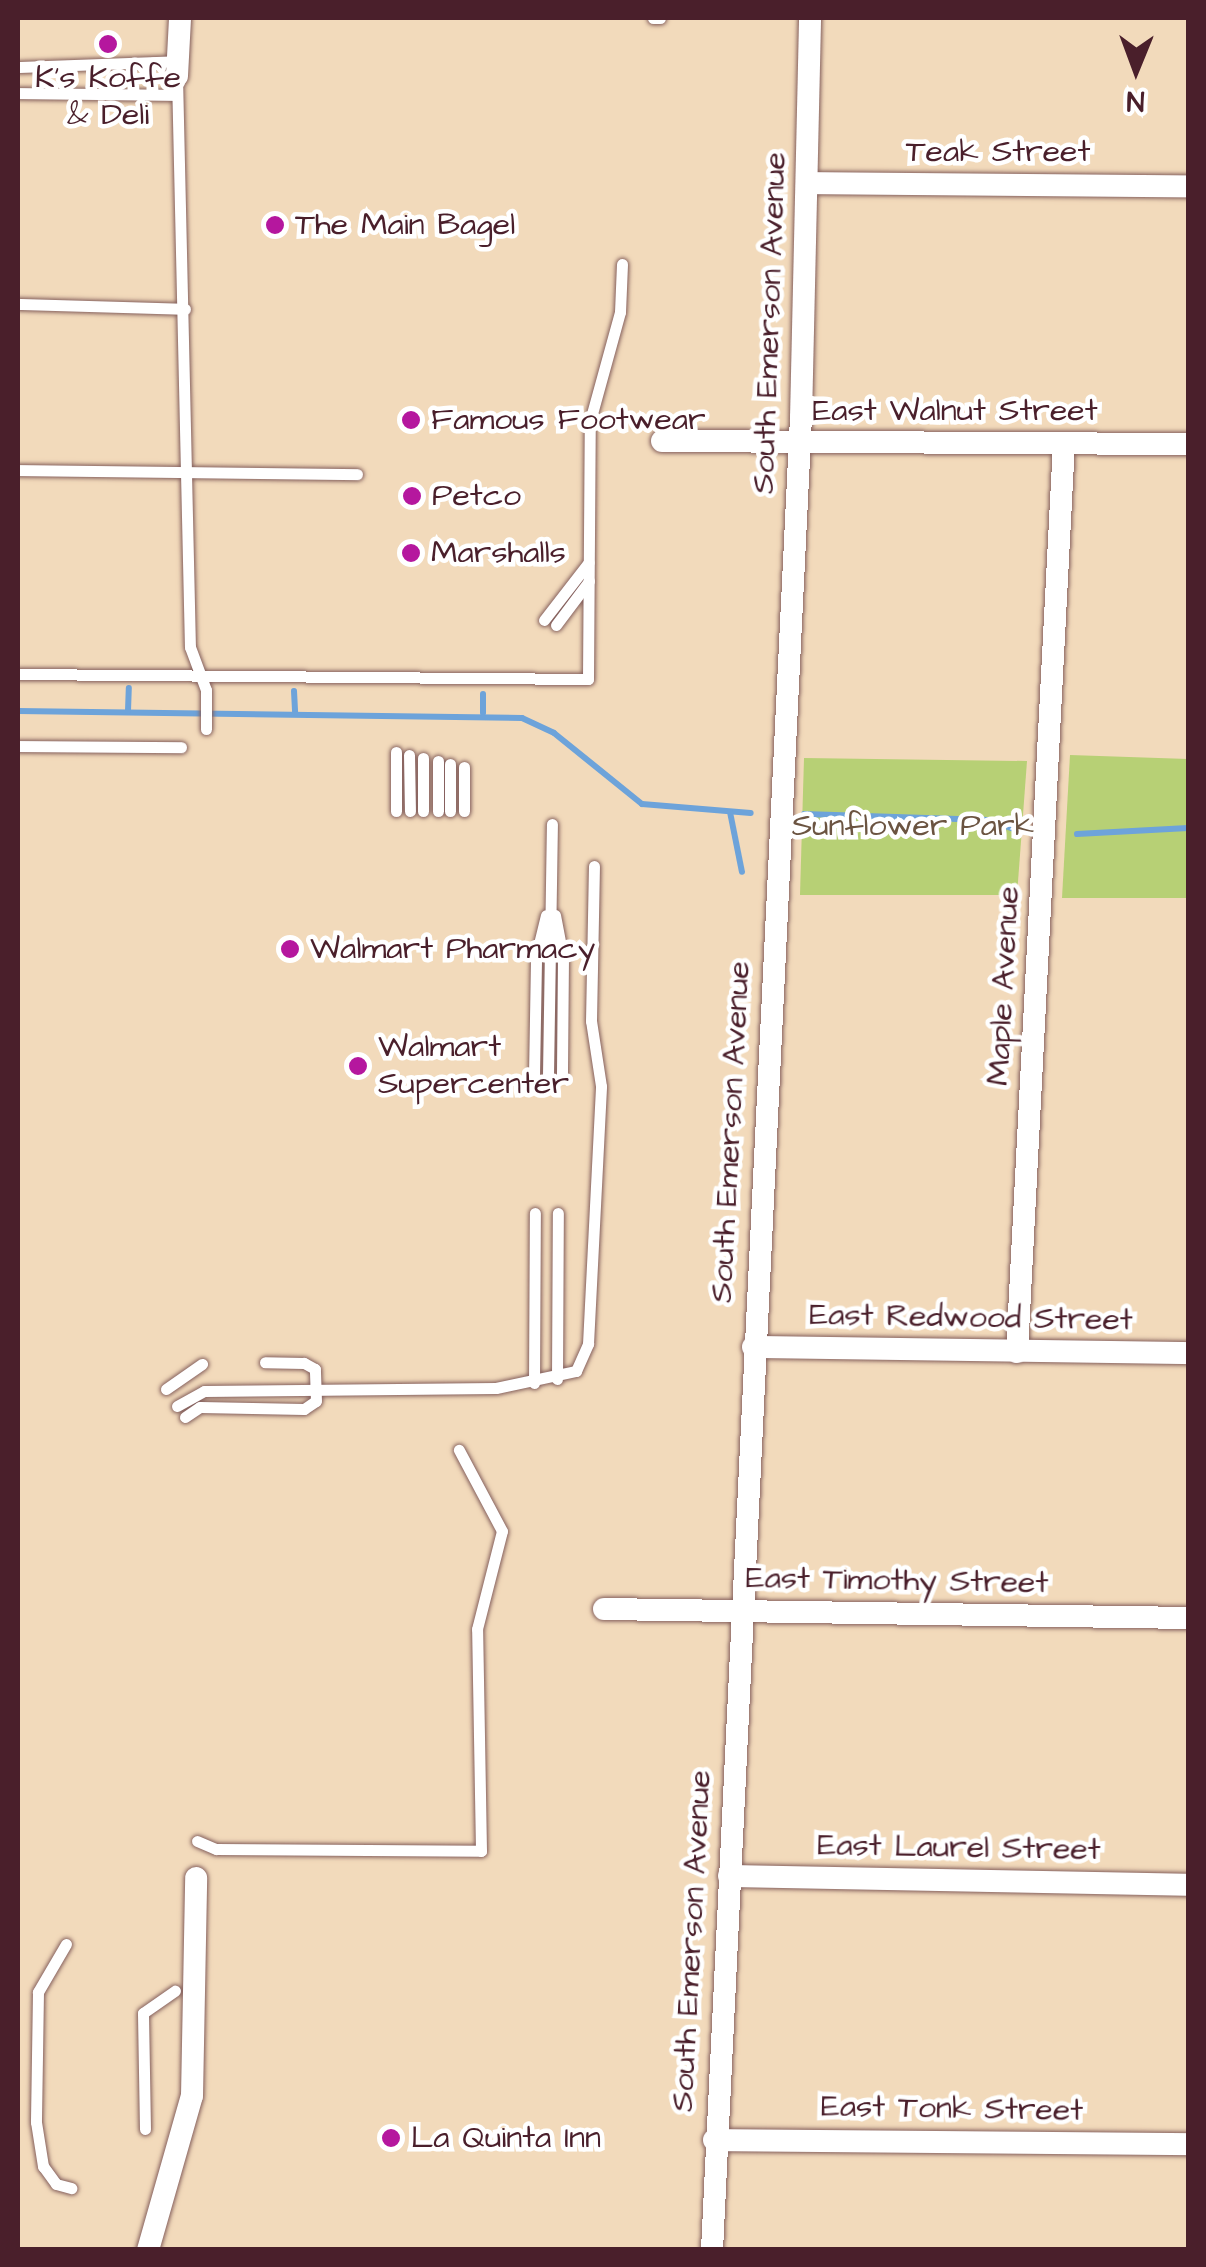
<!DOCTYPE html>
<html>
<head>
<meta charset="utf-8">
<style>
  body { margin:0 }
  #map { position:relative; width:1206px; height:2267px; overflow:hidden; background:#f2dabb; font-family:"Architects Daughter",sans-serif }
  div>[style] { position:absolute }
  .green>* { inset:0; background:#b7d075 }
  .stream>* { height:6px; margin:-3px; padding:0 3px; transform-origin:3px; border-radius:3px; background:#6da3da }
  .roads { filter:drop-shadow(0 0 2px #85605d) drop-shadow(0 0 2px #85605d) }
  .lane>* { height:11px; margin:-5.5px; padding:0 5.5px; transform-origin:5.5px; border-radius:5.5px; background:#fff }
  .street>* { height:22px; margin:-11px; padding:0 11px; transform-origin:11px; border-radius:11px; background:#fff }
  .dots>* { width:28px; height:28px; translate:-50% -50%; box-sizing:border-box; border:5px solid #fff; border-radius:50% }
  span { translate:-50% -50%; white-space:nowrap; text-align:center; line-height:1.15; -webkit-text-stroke:9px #fff; paint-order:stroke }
  .poi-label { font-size:32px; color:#4a1f2b }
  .left { translate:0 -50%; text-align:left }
  .street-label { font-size:32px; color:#4a1f2b }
  .park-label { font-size:32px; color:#6b5441 }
  .frame { position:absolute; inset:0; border:20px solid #4a1f2b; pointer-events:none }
  .north { position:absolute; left:1086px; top:20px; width:100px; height:100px; -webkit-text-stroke:8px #fff; paint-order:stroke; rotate:181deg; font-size:28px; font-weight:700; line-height:40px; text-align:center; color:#4a1f2b }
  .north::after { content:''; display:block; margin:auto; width:35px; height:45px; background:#4a1f2b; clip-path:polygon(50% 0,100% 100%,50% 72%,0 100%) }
</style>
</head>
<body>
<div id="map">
  <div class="green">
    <div style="clip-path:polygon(1070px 755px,1188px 759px,1188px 898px,1062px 898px)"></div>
    <div style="clip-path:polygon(804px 758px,1027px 761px,1017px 895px,800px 895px)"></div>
  </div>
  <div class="stream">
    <div style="left:294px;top:691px;width:22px;rotate:87deg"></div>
    <div style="left:18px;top:711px;width:504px;rotate:0.8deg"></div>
    <div style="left:522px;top:718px;width:35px;rotate:25deg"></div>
    <div style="left:554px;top:733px;width:113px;rotate:38.9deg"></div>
    <div style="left:642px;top:804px;width:109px;rotate:4.7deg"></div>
    <div style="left:128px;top:711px;width:23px;rotate:-88deg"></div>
    <div style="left:483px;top:713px;width:19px;rotate:-90deg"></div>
    <div style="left:730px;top:812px;width:61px;rotate:78.7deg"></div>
    <div style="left:804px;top:814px;width:184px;rotate:1.9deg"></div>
    <div style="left:988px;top:820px;width:28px;rotate:19deg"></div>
    <div style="left:1077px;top:834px;width:111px;rotate:-3.1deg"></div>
  </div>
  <div class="roads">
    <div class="lane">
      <div style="left:653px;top:18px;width:7px"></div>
      <div style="left:18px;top:67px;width:160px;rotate:-2.1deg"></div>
      <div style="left:177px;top:76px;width:571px;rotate:88.7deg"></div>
      <div style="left:190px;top:647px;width:46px;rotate:69.6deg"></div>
      <div style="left:206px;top:690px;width:39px;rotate:90deg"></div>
      <div style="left:18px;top:93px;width:159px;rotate:0.7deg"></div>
      <div style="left:18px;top:304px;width:167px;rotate:1.7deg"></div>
      <div style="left:18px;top:470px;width:339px;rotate:0.7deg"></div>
      <div style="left:544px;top:620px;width:73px;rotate:-52.2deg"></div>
      <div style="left:556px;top:625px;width:55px;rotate:-53.1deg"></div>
      <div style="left:18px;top:674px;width:570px;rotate:0.5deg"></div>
      <div style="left:588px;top:679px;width:258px;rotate:-89.6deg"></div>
      <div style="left:590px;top:421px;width:113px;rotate:-74.6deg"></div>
      <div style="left:620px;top:312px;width:48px;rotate:-87.6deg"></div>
      <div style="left:18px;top:746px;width:163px;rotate:0.4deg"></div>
      <div style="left:396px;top:752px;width:59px;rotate:90deg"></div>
      <div style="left:409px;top:755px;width:56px;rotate:89deg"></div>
      <div style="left:423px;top:758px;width:53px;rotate:90deg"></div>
      <div style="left:438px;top:761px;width:50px;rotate:90deg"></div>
      <div style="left:450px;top:764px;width:47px;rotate:90deg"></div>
      <div style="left:464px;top:811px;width:44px;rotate:-90deg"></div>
      <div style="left:555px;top:915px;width:43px;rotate:79.2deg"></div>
      <div style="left:563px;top:957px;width:118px;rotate:90.5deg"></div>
      <div style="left:534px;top:1075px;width:119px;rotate:-89deg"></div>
      <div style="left:536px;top:956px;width:42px;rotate:-76.3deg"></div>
      <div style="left:548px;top:1075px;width:251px;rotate:-89.1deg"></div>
      <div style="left:557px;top:1379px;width:166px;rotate:-89.7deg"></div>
      <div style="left:534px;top:1383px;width:170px;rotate:-89.7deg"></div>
      <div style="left:166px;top:1389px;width:44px;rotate:-34.8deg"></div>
      <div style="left:177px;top:1406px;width:31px;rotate:-29deg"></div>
      <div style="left:204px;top:1391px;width:292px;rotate:-0.6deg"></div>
      <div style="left:496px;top:1388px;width:82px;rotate:-12deg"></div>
      <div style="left:576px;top:1371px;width:30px;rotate:-66deg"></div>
      <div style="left:588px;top:1344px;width:258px;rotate:-87.1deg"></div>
      <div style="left:601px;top:1086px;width:66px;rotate:-98.7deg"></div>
      <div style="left:591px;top:1021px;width:155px;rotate:-88.9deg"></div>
      <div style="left:185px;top:1417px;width:18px;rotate:-34deg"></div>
      <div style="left:200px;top:1407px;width:104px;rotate:1.1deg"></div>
      <div style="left:304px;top:1409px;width:14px;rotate:-34deg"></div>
      <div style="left:316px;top:1401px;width:32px;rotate:-92deg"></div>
      <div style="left:315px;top:1369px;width:13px;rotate:-151deg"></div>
      <div style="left:304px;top:1363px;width:39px;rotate:-179deg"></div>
      <div style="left:197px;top:1841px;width:21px;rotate:23deg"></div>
      <div style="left:216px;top:1849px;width:265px;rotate:0.4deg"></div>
      <div style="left:481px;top:1851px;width:222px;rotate:-91deg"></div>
      <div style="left:477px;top:1629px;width:101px;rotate:-75.7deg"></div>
      <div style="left:502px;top:1531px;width:92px;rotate:-118deg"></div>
      <div style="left:66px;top:1944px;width:56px;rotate:120.3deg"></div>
      <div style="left:38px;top:1992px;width:130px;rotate:90.9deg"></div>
      <div style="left:36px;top:2122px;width:45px;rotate:81deg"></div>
      <div style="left:43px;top:2166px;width:22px;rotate:54deg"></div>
      <div style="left:56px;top:2184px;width:16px;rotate:15deg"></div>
      <div style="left:145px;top:2129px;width:116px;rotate:-91deg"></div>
      <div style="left:143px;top:2013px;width:39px;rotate:-35deg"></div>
    </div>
    <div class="street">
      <div style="left:177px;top:76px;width:58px;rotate:-87deg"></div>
      <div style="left:808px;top:183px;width:380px;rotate:0.5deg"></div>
      <div style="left:662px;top:441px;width:526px;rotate:0.33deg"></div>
      <div style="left:753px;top:1347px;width:435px;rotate:0.8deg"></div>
      <div style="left:1017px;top:1352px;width:910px;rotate:-87.04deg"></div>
      <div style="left:604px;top:1609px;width:584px;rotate:0.88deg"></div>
      <div style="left:729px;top:1876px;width:459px;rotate:1.1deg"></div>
      <div style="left:714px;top:2140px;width:474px;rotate:0.5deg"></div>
      <div style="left:148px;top:2250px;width:160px;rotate:-74.1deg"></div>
      <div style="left:192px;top:2096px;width:218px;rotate:-88.9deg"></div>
      <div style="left:712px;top:2250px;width:1834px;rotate:-87.22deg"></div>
      <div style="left:801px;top:418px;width:400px;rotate:-88.7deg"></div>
    </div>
  </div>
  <div class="dots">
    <div style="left:108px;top:44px;background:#b5179e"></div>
    <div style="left:275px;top:225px;background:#b5179e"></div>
    <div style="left:411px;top:420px;background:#b5179e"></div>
    <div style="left:412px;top:496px;background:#b5179e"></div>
    <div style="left:411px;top:553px;background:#b5179e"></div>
    <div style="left:290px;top:949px;background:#b5179e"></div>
    <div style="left:358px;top:1066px;background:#b5179e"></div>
    <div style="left:391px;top:2138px;background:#b5179e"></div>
  </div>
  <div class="poi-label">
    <span style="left:108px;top:97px">K's Koffe<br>&amp; Deli</span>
    <span class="left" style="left:295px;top:225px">The Main Bagel</span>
    <span class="left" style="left:431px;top:420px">Famous Footwear</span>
    <span class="left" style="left:432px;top:496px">Petco</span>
    <span class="left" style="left:431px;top:553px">Marshalls</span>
    <span class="left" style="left:310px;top:949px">Walmart Pharmacy</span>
    <span class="left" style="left:378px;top:1066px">Walmart<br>Supercenter</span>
    <span class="left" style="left:411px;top:2138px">La Quinta Inn</span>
  </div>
  <div class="street-label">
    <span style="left:998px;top:152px">Teak Street</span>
    <span style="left:770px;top:323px;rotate:-88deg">South Emerson Avenue</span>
    <span style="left:955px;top:411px">East Walnut Street</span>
    <span style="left:1004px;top:986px;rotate:-87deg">Maple Avenue</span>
    <span style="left:731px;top:1132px;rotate:-87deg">South Emerson Avenue</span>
    <span style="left:971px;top:1318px;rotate:1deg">East Redwood Street</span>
    <span style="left:897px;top:1581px;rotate:1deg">East Timothy Street</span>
    <span style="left:959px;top:1848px;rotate:1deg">East Laurel Street</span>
    <span style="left:692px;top:1941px;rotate:-87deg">South Emerson Avenue</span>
    <span style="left:952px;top:2109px;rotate:1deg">East Tonk Street</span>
  </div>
  <div class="park-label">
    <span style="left:913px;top:826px">Sunflower Park</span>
  </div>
  <div class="frame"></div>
  <div class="north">N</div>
</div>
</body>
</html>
